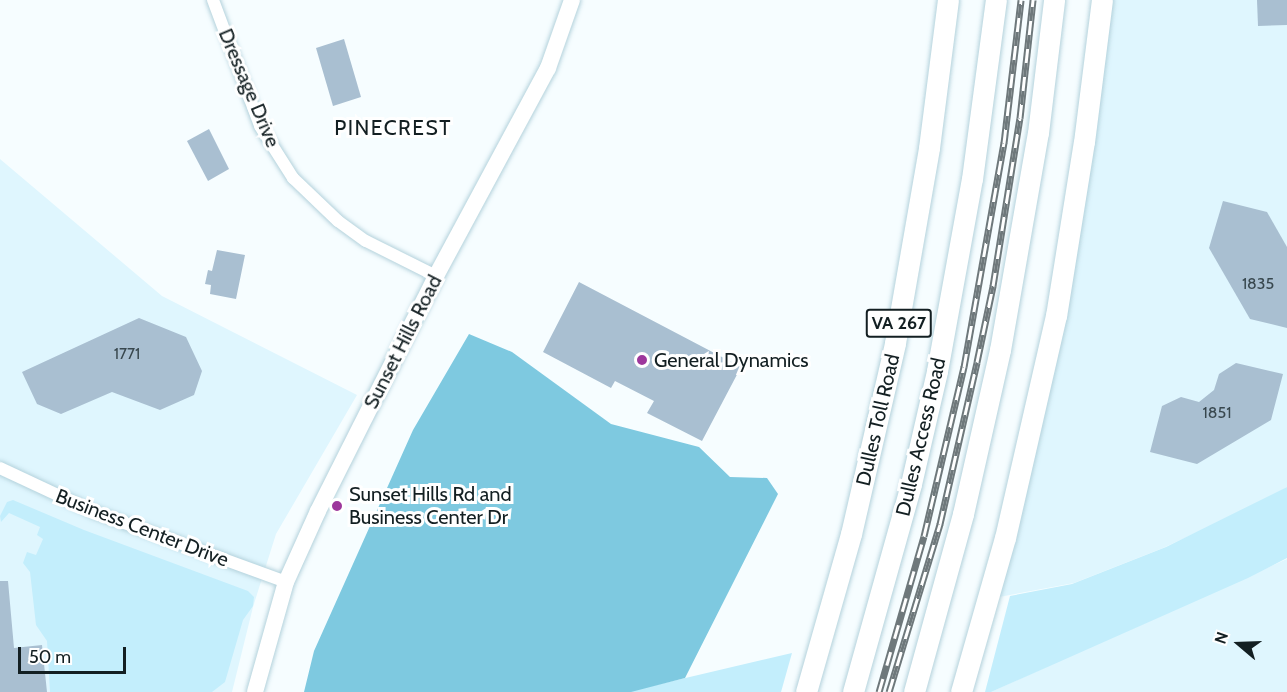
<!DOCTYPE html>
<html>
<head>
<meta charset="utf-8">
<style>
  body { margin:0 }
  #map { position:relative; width:1287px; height:692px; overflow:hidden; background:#f6fdff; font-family:Cabin,sans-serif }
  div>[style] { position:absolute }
  .built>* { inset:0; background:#dff6fe }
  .green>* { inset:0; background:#c3eefc }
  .forest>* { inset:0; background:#7ec9e0 }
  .building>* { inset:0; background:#a9bfd1 }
  .roads { filter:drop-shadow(0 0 2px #b4d2dc) drop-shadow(0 0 2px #b4d2dc) }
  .street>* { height:12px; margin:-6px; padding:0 6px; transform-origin:6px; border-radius:6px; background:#fff }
  .secondary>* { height:16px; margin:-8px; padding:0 8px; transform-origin:8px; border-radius:8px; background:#fff }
  .highway>* { height:21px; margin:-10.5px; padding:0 10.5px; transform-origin:10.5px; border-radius:10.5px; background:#fff }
  .rail>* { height:7px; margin-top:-3.5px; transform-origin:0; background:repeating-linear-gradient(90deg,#fff 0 14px,#6e787b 0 28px); box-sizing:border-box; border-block:2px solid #6e787b }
  .dots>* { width:16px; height:16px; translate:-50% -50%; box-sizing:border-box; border:3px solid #fff; border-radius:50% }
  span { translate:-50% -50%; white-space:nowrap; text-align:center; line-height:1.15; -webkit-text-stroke:6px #fff; paint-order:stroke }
  .number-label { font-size:16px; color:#38474e }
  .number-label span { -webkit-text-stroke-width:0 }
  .shield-label span { padding:2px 4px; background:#fff; border:2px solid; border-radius:4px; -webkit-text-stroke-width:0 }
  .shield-label { font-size:18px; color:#131f22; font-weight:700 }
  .street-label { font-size:20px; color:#131f22 }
  .poi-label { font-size:20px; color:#131f22 }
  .left { translate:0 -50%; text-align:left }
  .neighbourhood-label { font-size:21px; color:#131f22; letter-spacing:1.5px }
  .north { position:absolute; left:1209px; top:614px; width:60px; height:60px; -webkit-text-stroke:4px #fff; paint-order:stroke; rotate:289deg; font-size:16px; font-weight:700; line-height:24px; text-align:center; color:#131f22 }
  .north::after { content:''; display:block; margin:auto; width:21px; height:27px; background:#131f22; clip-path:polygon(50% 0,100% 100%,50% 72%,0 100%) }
  .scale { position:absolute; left:18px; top:647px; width:108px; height:27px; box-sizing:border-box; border:3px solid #131f22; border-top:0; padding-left:8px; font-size:18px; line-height:21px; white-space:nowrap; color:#131f22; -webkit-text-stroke:4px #fff; paint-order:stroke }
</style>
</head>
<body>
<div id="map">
  <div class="built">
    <div style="clip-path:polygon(1101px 0,1287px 0,1287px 487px,1258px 504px,1163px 548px,1074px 583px,988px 599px,1032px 421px)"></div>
    <div style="clip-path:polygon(0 159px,162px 296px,357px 395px,276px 534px,253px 607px,232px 692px,0 692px)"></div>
    <div style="clip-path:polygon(1287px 559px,1287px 692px,991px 692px,1079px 652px)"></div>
  </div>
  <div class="green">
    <div style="clip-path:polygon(1287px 487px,1287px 558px,1248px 578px,991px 692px,985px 692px,1010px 596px,1072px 584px,1166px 547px)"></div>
    <div style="clip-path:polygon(13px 500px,84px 530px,248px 591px,254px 597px,253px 606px,243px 620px,225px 682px,212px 692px,50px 692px,47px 641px,36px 625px,30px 572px,23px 563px,27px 552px,36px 555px,43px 539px,37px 535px,40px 527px,9px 513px,1px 522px,0 516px,7px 502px)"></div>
    <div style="clip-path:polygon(792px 653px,781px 692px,626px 692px)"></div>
  </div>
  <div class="forest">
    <div style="clip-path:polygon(469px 334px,512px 352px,611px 424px,699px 447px,730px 477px,767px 478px,778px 494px,685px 678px,631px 692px,304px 692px,314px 651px,413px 430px)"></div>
  </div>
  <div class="building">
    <div style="clip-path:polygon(1257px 0,1287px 0,1287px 25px,1258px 26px)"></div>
    <div style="clip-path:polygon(344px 39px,361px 97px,333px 106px,316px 48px)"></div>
    <div style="clip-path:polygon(209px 129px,229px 169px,208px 181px,187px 141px)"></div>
    <div style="clip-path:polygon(1223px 201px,1267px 212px,1287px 247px,1287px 328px,1250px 319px,1209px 248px)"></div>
    <div style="clip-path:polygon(217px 250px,245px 255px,236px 299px,210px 294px,211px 285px,205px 284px,208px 270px,212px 271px)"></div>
    <div style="clip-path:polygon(579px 282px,741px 367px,702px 441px,647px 413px,654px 401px,615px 381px,611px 388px,543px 352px)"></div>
    <div style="clip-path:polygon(139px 318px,186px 337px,202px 371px,194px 395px,160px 410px,112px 392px,61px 414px,37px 404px,22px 372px)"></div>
    <div style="clip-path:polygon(1236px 363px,1283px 374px,1271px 420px,1197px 464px,1150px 452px,1162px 406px,1181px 397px,1199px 402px,1214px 390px,1219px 374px)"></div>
    <div style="clip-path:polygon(0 581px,8px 581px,14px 648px,42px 645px,47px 692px,0 692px)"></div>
  </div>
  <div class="roads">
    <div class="street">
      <div style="left:213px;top:0;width:134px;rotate:69.5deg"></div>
      <div style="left:260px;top:126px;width:62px;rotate:57.6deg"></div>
      <div style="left:293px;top:178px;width:62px;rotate:43.7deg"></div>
      <div style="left:338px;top:221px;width:34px;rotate:36deg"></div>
      <div style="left:366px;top:241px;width:78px;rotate:26.6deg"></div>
      <div style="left:0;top:468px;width:104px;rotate:25.1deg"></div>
      <div style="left:94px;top:512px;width:204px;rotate:20deg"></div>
    </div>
    <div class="secondary">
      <div style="left:255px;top:692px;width:114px;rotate:-74.3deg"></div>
      <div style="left:286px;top:582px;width:78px;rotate:-65.7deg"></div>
      <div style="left:318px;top:511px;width:263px;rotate:-63.3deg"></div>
      <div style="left:436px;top:276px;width:236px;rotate:-61.7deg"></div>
      <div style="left:548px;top:68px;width:72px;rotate:-70.6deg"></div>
    </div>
    <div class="highway">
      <div style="left:806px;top:692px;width:164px;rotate:-74.1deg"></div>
      <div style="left:851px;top:534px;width:196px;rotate:-77deg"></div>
      <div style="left:895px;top:343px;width:198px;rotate:-80.1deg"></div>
      <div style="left:929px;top:148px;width:149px;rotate:-82.7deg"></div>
      <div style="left:853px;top:692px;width:216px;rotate:-74.4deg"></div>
      <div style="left:911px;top:484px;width:116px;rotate:-77deg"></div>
      <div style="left:937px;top:371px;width:195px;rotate:-79.7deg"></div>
      <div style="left:972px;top:179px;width:181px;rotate:-82.4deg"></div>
      <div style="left:914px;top:692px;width:185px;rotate:-74.6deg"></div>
      <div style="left:963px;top:514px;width:168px;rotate:-77.3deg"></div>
      <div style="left:1000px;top:350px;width:220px;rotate:-80.1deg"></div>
      <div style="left:1038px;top:133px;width:134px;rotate:-83.1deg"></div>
      <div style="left:961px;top:692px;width:160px;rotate:-74.1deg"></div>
      <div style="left:1005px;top:538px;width:228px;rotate:-77.1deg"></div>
      <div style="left:1056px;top:316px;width:176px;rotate:-80.9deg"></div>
      <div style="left:1084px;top:142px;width:143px;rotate:-82.8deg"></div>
    </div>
  </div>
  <div class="rail">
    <div style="left:879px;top:692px;width:162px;rotate:-73.9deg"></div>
    <div style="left:924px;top:536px;width:174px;rotate:-76.7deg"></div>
    <div style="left:964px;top:367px;width:228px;rotate:-79.9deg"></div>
    <div style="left:1004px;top:143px;width:144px;rotate:-83.2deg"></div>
    <div style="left:889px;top:692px;width:176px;rotate:-73.1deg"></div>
    <div style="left:940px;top:524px;width:166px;rotate:-77.1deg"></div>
    <div style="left:977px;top:362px;width:78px;rotate:-78.1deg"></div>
    <div style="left:993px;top:286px;width:170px;rotate:-80.9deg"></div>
    <div style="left:1020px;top:118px;width:119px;rotate:-83.7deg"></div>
  </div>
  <div class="dots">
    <div style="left:642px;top:360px;background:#9d379c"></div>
    <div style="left:337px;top:506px;background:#9d379c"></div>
  </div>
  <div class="number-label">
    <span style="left:1258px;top:284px">1835</span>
    <span style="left:127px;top:354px">1771</span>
    <span style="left:1217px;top:413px">1851</span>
  </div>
  <div class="shield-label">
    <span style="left:899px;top:323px">VA 267</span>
  </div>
  <div class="street-label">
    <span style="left:249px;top:88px;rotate:67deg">Dressage Drive</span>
    <span style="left:403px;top:342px;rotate:-63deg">Sunset Hills Road</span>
    <span style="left:878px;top:420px;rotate:-77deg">Dulles Toll Road</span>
    <span style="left:921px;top:437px;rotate:-77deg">Dulles Access Road</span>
    <span style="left:142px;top:528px;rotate:21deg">Business Center Drive</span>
  </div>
  <div class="poi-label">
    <span class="left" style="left:654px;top:360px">General Dynamics</span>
    <span class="left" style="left:349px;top:506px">Sunset Hills Rd and<br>Business Center Dr</span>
  </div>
  <div class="neighbourhood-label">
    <span style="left:393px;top:128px">PINECREST</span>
  </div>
  <div class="north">N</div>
  <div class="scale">50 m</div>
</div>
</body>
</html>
